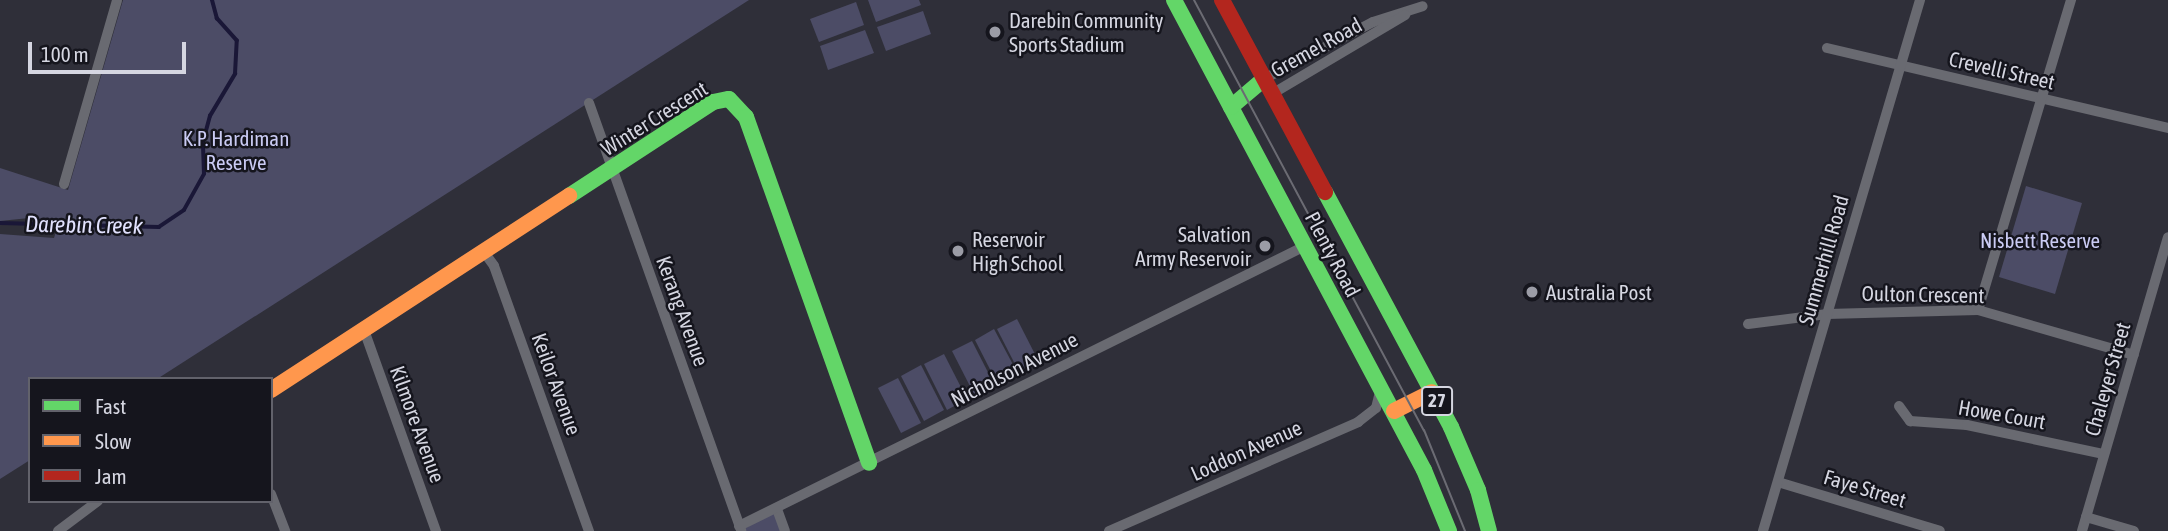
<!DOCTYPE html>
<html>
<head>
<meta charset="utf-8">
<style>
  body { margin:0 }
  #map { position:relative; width:2168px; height:531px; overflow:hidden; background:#2f2f39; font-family:"Asap Condensed",sans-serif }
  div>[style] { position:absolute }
  .green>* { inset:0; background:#4c4c66 }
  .stream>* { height:3.5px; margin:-1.75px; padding:0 1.75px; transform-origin:1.75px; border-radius:1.75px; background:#1a1737 }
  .street>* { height:10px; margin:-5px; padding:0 5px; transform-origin:5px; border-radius:5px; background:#696a71 }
  .fast>* { height:16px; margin:-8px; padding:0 8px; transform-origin:8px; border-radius:8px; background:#63d668 }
  .slow>* { height:16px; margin:-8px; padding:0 8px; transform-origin:8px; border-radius:8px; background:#ff974d }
  .jam>* { height:16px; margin:-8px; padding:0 8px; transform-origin:8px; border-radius:8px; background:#b3261e }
  .tram>* { height:2px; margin:-1px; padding:0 1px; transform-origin:1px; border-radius:1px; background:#6b6b73 }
  .dots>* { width:19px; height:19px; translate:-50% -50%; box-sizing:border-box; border:4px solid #15151d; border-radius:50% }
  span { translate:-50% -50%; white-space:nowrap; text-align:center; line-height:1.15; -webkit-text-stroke:5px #15151d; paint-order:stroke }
  .shield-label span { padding:2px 5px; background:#15151d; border:2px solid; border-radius:5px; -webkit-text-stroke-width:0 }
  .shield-label { font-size:19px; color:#d5d6e1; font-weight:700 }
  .poi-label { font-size:21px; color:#d5d6e1 }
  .left { translate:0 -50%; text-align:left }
  .right { translate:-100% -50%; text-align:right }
  .street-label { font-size:21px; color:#d5d6e1 }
  .park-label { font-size:21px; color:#cacbf4 }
  .water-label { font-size:23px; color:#e1e1fd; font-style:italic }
  .legend { position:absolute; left:28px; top:377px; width:245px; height:126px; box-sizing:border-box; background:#15151d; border:2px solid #62626b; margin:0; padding:9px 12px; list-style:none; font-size:21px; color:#d5d6e1 }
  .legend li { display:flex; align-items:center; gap:14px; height:35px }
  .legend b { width:35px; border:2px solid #62626b }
  .scale { position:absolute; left:28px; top:42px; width:158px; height:32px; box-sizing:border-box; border:4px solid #d5d6e1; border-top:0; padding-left:9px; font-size:21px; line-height:24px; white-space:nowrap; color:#d5d6e1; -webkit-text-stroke:5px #15151d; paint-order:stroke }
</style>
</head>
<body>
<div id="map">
  <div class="green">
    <div style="clip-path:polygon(123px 0,749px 0,157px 379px,30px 379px,30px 460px,0 479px,0 234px,54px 238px,59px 222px,29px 218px,0 221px,0 168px,68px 190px)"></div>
    <div style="clip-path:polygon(868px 0,919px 0,921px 5px,876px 22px)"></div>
    <div style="clip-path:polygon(856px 2px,864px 25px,819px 42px,810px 19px)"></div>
    <div style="clip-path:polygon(923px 11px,931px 34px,886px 51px,877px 27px)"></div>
    <div style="clip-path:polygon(865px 30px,874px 53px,828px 70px,820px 46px)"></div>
    <div style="clip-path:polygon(2026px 186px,2082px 203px,2055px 294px,1999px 277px)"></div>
    <div style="clip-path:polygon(1017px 319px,1040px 364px,1020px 374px,997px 329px)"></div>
    <div style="clip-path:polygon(994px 329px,1018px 374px,998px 385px,975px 340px)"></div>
    <div style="clip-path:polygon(972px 341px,995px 386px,975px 396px,952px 351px)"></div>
    <div style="clip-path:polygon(944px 354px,967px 399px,947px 410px,924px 364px)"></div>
    <div style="clip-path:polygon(921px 365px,944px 410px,924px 421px,901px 376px)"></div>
    <div style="clip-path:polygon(898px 378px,921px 423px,901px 433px,878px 388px)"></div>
    <div style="clip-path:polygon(777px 509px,785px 531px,741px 531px)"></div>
  </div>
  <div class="stream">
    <div style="left:0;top:223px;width:159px;rotate:1.4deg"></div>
    <div style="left:159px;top:227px;width:30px;rotate:-34deg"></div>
    <div style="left:184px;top:210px;width:41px;rotate:-60.9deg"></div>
    <div style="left:204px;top:174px;width:32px;rotate:-92deg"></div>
    <div style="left:203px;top:142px;width:27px;rotate:-75deg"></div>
    <div style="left:210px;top:116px;width:49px;rotate:-59.2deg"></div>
    <div style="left:235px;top:74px;width:33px;rotate:-87deg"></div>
    <div style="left:237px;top:41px;width:30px;rotate:-132deg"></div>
    <div style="left:217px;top:19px;width:20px;rotate:-105deg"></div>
  </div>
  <div class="street">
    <div style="left:1827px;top:48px;width:350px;rotate:13.2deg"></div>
    <div style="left:1264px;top:79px;width:123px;rotate:-27.6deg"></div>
    <div style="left:1373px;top:22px;width:52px;rotate:-17.7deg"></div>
    <div style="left:1272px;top:94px;width:155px;rotate:-30.7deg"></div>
    <div style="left:589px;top:103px;width:454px;rotate:70.4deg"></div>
    <div style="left:64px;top:184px;width:191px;rotate:-73.9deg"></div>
    <div style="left:484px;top:252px;width:17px;rotate:54deg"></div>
    <div style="left:494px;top:266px;width:282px;rotate:70.3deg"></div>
    <div style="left:1978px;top:310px;width:324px;rotate:-73.3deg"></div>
    <div style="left:1748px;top:324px;width:80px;rotate:-7.2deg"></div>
    <div style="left:1827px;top:314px;width:151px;rotate:-1.5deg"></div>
    <div style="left:1978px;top:310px;width:162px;rotate:16.1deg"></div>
    <div style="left:364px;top:330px;width:214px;rotate:70.3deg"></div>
    <div style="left:1899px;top:406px;width:19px;rotate:54deg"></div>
    <div style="left:1910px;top:421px;width:57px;rotate:4deg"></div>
    <div style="left:1967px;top:425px;width:140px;rotate:12deg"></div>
    <div style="left:1778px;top:482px;width:169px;rotate:16.8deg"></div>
    <div style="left:271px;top:494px;width:40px;rotate:69deg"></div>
    <div style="left:777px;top:509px;width:23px;rotate:70deg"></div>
    <div style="left:2086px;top:517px;width:50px;rotate:16.3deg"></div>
    <div style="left:739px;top:526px;width:631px;rotate:-26.32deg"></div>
    <div style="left:58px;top:531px;width:50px;rotate:-36.9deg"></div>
    <div style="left:1109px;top:531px;width:272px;rotate:-23.6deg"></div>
    <div style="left:1358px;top:422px;width:23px;rotate:-38deg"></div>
    <div style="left:1376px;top:408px;width:16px;rotate:-76deg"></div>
    <div style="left:1763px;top:531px;width:554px;rotate:-73.53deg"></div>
    <div style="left:2082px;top:531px;width:306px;rotate:-73.7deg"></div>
  </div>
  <div class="fast">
    <div style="left:1174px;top:0;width:532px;rotate:61.99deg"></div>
    <div style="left:1424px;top:470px;width:66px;rotate:67.7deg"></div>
    <div style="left:1231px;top:107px;width:43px;rotate:-40.3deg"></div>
    <div style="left:1325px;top:192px;width:267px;rotate:61.8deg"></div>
    <div style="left:1451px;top:427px;width:69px;rotate:66.8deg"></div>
    <div style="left:1478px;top:490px;width:42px;rotate:75deg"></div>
    <div style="left:569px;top:196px;width:172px;rotate:-33.1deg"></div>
    <div style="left:713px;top:102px;width:16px;rotate:-11deg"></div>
    <div style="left:729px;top:99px;width:25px;rotate:47deg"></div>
    <div style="left:746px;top:117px;width:367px;rotate:70.4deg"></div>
  </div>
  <div class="slow">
    <div style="left:271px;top:390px;width:356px;rotate:-33.1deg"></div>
    <div style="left:1394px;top:411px;width:42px;rotate:-26.6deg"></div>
  </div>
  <div class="jam">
    <div style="left:1222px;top:0;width:218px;rotate:61.8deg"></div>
  </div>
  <div class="tram">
    <div style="left:1194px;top:0;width:488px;rotate:61.9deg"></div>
    <div style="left:1424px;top:430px;width:109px;rotate:67.9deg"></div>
  </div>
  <div class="dots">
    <div style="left:995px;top:32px;background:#9b9ca6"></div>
    <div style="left:1265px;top:246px;background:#9b9ca6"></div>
    <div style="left:958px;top:251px;background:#9b9ca6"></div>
    <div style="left:1532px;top:292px;background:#9b9ca6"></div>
  </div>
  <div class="shield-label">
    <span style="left:1437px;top:401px">27</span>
  </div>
  <div class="poi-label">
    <span class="left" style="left:1009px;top:32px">Darebin Community<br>Sports Stadium</span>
    <span class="right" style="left:1251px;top:246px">Salvation<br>Army Reservoir</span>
    <span class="left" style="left:972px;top:251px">Reservoir<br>High School</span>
    <span class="left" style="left:1546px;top:292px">Australia Post</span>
  </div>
  <div class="street-label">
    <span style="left:1316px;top:47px;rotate:-29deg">Gremel Road</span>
    <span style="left:2002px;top:70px;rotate:13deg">Crevelli Street</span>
    <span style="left:654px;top:118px;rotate:-32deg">Winter Crescent</span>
    <span style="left:1333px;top:254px;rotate:62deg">Plenty Road</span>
    <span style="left:1823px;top:260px;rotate:-74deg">Summerhill Road</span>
    <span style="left:1923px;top:294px;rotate:1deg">Oulton Crescent</span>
    <span style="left:683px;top:311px;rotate:70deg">Kerang Avenue</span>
    <span style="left:1014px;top:369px;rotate:-27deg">Nicholson Avenue</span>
    <span style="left:2107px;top:379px;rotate:-74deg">Chaleyer Street</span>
    <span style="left:557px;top:384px;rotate:70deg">Keilor Avenue</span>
    <span style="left:2002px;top:414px;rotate:10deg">Howe Court</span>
    <span style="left:418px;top:424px;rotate:70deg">Kilmore Avenue</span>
    <span style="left:1246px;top:450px;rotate:-24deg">Loddon Avenue</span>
    <span style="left:1865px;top:488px;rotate:17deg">Faye Street</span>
  </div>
  <div class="park-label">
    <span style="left:236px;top:150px">K.P. Hardiman<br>Reserve</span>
    <span style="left:2040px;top:240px">Nisbett Reserve</span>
  </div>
  <div class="water-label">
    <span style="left:84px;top:225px;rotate:1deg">Darebin Creek</span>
  </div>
  <ul class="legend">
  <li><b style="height:9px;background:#63d668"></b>Fast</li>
  <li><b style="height:9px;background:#ff974d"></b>Slow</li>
  <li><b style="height:9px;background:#b3261e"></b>Jam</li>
  </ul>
  <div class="scale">100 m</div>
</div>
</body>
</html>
